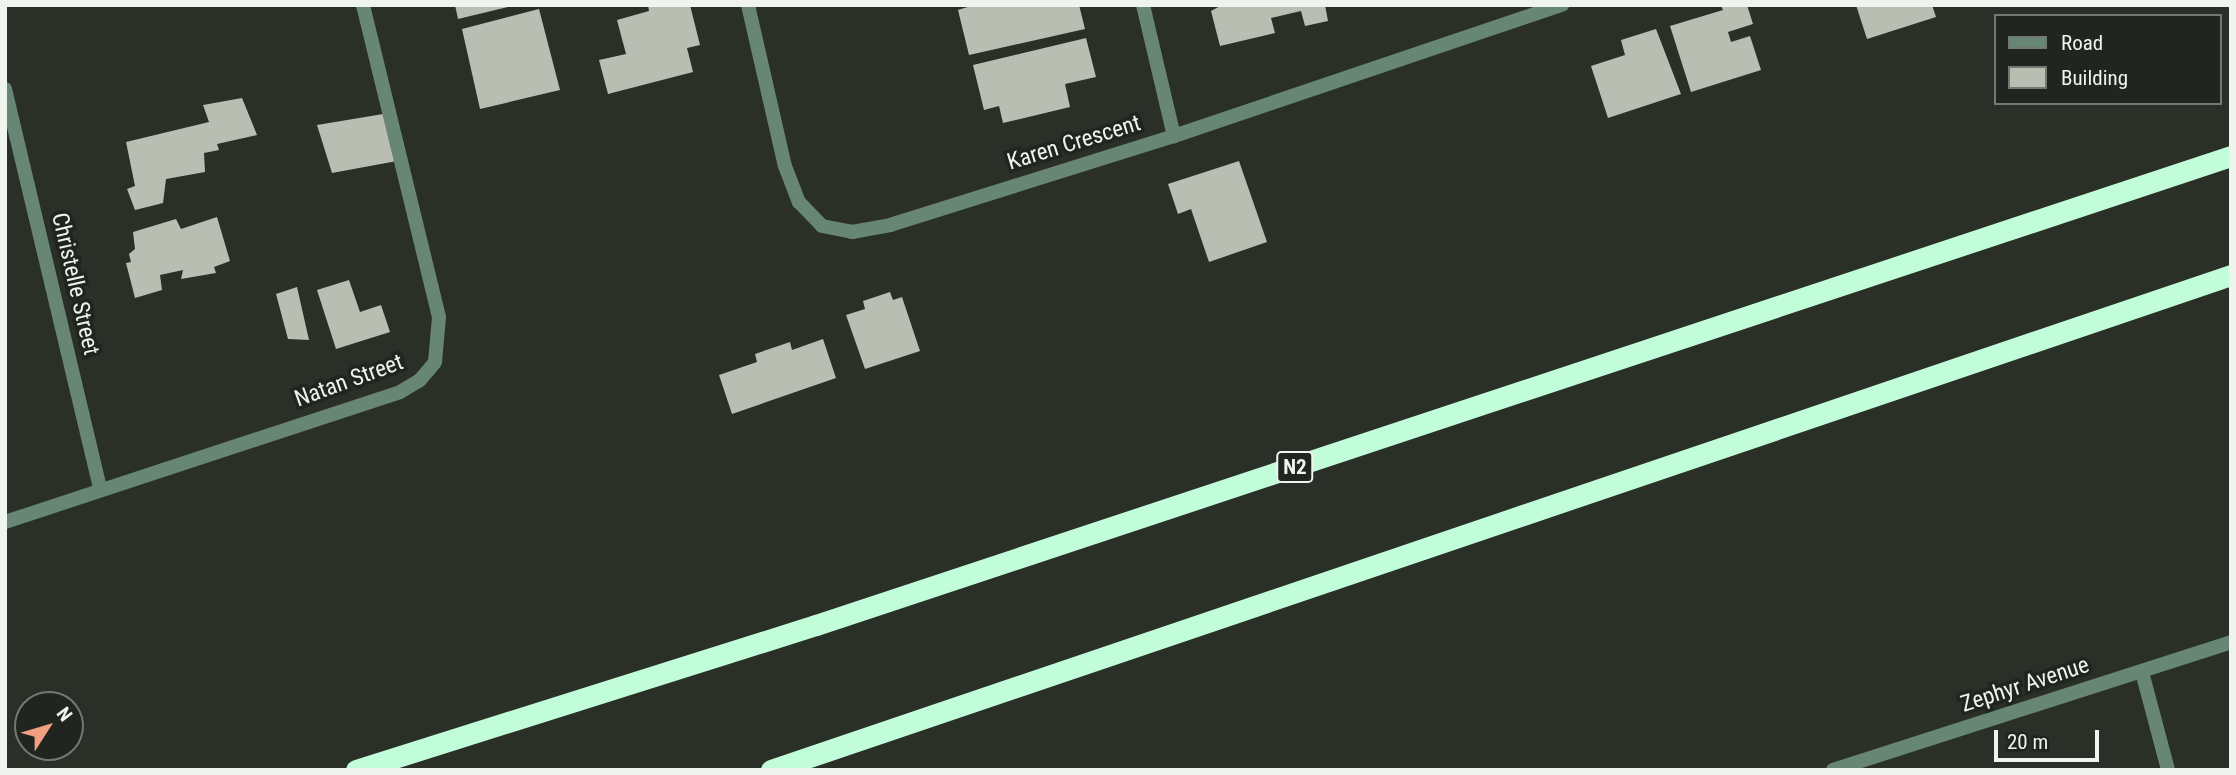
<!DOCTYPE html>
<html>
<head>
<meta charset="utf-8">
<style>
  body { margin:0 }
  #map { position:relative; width:2236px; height:775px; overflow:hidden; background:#2a3028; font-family:"Roboto Condensed",sans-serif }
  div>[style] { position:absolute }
  .building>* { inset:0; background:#babdb2 }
  .street>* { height:14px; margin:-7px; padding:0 7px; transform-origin:7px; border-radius:7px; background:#688674 }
  .highway>* { height:21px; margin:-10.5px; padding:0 10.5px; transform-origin:10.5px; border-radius:10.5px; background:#c2fdda }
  span { translate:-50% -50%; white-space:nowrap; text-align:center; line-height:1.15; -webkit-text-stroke:7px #20261f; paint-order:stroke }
  .shield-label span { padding:2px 5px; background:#20261f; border:2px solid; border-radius:5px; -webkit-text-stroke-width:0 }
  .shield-label { font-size:21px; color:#f0f4ef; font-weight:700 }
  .street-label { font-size:23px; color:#f0f4ef }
  .frame { position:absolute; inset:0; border:7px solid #f0f4ef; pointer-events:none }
  .legend { position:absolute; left:1994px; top:14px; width:228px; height:91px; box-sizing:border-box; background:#20261f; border:2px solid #737872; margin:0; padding:9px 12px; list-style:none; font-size:21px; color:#f0f4ef }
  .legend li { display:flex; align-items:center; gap:14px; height:35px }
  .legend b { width:35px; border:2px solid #737872 }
  .north { position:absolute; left:14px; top:691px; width:70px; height:70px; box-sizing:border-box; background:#20261f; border:2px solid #737872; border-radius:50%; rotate:53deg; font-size:19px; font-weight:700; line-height:28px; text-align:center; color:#f0f4ef }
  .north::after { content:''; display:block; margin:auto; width:24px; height:32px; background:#f3a082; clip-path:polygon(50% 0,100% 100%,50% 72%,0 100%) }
  .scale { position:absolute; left:1994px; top:730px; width:105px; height:32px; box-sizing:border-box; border:4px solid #f0f4ef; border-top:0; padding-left:9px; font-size:21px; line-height:24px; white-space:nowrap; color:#f0f4ef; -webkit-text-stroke:5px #20261f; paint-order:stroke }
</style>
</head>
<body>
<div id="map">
  <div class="building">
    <div style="clip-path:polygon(455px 5px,511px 5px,512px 6px,458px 19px)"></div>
    <div style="clip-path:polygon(648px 5px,690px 5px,700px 45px,687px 48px,693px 72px,608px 94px,599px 60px,626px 54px,617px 20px,649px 11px)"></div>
    <div style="clip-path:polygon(974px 5px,1079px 5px,1085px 29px,969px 55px,958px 10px)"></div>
    <div style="clip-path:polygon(1222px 5px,1325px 5px,1328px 21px,1305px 26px,1301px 11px,1271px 18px,1275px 33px,1220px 46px,1211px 11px)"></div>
    <div style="clip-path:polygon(1721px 5px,1747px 5px,1753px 24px,1728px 32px,1731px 42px,1750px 36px,1761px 70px,1691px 92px,1670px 26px,1723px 10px)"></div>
    <div style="clip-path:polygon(1856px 5px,1932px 5px,1936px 17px,1867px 39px)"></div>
    <div style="clip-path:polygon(539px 9px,560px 90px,480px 109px,462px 29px)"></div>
    <div style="clip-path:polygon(1656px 29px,1681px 94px,1608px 118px,1591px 66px,1625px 55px,1621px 40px)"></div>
    <div style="clip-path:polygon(1086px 38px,1096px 77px,1065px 84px,1070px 107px,1003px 123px,999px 106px,984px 110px,973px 65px)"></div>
    <div style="clip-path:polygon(242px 98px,257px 135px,217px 144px,219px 150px,204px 153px,205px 172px,166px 179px,163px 203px,135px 210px,127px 189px,135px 186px,126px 142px,209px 122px,203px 105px)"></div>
    <div style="clip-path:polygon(383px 114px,397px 161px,332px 173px,317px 125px)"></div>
    <div style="clip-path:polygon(1239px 161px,1267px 242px,1209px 262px,1191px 209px,1178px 214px,1168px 184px)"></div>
    <div style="clip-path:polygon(217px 217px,230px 261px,214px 267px,216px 273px,181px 279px,183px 270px,160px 275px,162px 290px,135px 298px,126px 263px,131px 262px,129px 254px,135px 249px,133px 232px,176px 219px,181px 229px)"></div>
    <div style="clip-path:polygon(349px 280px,360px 312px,381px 305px,390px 332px,336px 349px,317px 290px)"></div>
    <div style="clip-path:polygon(297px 287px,309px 340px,288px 339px,276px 294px)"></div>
    <div style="clip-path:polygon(890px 292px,893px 300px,902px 297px,920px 351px,865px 369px,846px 315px,865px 309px,863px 301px)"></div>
    <div style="clip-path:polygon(823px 339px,836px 378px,732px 414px,719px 375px,757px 362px,755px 354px,790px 342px,792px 350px)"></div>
  </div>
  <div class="street">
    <div style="left:748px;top:5px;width:165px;rotate:77.1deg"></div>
    <div style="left:785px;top:166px;width:39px;rotate:69deg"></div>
    <div style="left:799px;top:202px;width:33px;rotate:46deg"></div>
    <div style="left:822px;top:226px;width:31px;rotate:11deg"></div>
    <div style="left:852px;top:232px;width:39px;rotate:-10deg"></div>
    <div style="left:890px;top:225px;width:298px;rotate:-17.4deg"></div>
    <div style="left:1174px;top:136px;width:410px;rotate:-18.7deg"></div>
    <div style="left:1143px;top:5px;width:135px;rotate:76.7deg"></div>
    <div style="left:5px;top:89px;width:411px;rotate:76.6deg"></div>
    <div style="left:5px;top:522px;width:416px;rotate:-18.2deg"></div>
    <div style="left:400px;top:392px;width:23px;rotate:-31deg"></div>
    <div style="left:420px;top:380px;width:23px;rotate:-50deg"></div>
    <div style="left:435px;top:362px;width:45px;rotate:-84.9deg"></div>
    <div style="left:439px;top:317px;width:321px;rotate:-103.7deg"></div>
    <div style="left:2142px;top:672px;width:101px;rotate:75.1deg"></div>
    <div style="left:1833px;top:770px;width:418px;rotate:-17.8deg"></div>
  </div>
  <div class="highway">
    <div style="left:356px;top:770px;width:482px;rotate:-17.5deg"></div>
    <div style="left:816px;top:625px;width:1491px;rotate:-18.34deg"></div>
    <div style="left:771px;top:770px;width:1542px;rotate:-18.73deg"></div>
  </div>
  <div class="shield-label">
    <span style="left:1295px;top:467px">N2</span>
  </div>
  <div class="street-label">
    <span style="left:1074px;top:143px;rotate:-17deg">Karen Crescent</span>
    <span style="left:75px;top:284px;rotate:77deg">Christelle Street</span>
    <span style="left:349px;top:381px;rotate:-20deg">Natan Street</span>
    <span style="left:2025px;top:685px;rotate:-18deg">Zephyr Avenue</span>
  </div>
  <div class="frame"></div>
  <ul class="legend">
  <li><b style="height:9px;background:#688674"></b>Road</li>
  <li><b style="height:19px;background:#babdb2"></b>Building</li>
  </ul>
  <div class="north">N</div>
  <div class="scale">20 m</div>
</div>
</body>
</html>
